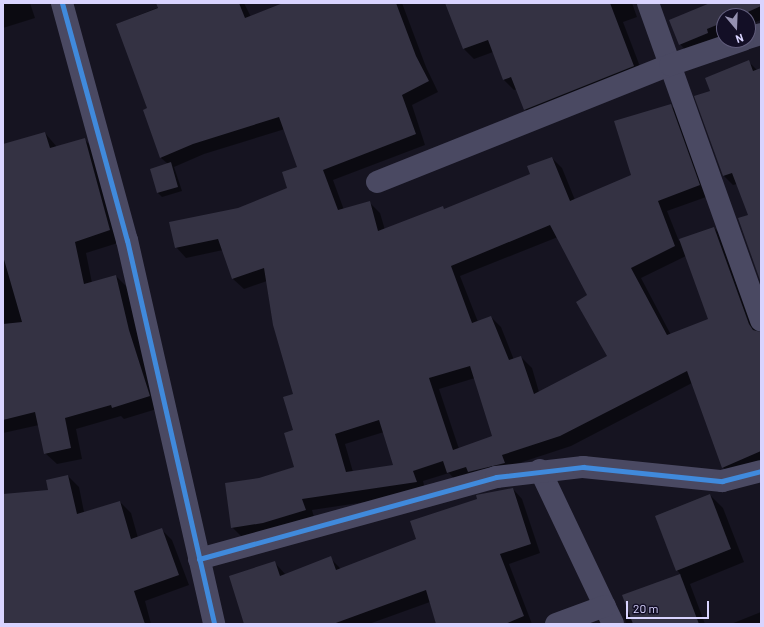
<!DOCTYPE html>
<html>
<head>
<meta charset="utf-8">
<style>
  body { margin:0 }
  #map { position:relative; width:764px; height:627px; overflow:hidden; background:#161421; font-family:Barlow,sans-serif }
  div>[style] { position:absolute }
  .shadow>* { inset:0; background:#0007 }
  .building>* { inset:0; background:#343243 }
  .minor>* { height:22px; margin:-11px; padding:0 11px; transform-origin:11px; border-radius:11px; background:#4a4962 }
  .cycleway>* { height:5px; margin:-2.5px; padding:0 2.5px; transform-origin:2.5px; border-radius:2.5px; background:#408adc }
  span { translate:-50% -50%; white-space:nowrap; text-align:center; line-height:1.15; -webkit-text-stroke:3px #130f26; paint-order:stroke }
  .frame { position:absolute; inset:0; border:4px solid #d9d4ff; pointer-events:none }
  .north { position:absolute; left:716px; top:8px; width:40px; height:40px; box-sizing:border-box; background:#130f26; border:1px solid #625e7d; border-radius:50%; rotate:161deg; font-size:11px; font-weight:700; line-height:16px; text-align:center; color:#d9d4ff }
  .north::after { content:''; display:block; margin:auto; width:14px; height:18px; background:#9591b1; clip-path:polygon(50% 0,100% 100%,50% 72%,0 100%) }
  .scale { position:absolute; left:626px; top:601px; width:83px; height:18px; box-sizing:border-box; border:2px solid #d9d4ff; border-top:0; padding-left:5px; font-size:12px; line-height:14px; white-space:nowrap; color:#d9d4ff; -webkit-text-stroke:3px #130f26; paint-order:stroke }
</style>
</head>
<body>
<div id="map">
  <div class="shadow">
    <div style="clip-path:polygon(3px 3px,30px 3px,35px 18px,3px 28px)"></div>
    <div style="clip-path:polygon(evenodd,169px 3px,244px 3px,251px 17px,286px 3px,402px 3px,426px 67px,438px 92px,412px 105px,425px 145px,333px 180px,344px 210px,369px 202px,380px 213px,385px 230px,443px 208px,445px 210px,531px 174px,552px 158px,562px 168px,575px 200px,633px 175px,670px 105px,681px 115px,709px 196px,667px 211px,679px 241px,714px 228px,725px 238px,761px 338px,761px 466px,733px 478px,723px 467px,692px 383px,571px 446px,458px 483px,449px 473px,423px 481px,426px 493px,312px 510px,315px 521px,243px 538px,232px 527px,260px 479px,295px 467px,294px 395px,267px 281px,244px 289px,233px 279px,223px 250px,186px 258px,176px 247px,238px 209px,289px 188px,298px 167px,285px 129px,204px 154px,174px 167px,182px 191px,162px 197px,158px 193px,168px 164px,161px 158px,144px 110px,148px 109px,117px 24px,169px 3px,558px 237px,588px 296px,609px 356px,539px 392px,532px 368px,521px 357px,514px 360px,501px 327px,491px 317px,478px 322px,460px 276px,558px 237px,169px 3px,686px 256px,709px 320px,671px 335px,641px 278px,686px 256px,169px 3px,475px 378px,493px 437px,459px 449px,439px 389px,475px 378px,169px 3px,384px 432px,394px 466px,353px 472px,345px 444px,384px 432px)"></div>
    <div style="clip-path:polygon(446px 3px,632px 3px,637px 17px,623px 22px,644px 77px,535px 120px,525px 109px,517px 89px,514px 90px,503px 79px,493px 52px,474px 59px,464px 49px)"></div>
    <div style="clip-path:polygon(713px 3px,761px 3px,761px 20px,748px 25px,748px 16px,724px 16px,724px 35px,689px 54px,680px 44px)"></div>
    <div style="clip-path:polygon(749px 62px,758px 71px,761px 69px,761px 280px,749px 215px,737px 184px,733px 185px,724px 176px,696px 97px,711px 92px)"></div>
    <div style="clip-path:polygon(45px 133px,57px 147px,84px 139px,96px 151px,121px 242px,86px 253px,92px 283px,116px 276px,127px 287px,160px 408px,124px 419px,121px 416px,76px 429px,82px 459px,57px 464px,45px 453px,39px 425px,3px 433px,3px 145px)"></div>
    <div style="clip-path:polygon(68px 476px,79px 487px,84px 512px,120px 502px,131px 513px,138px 538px,161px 529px,172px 540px,189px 585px,145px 601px,151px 624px,3px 624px,3px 495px,49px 491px)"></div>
    <div style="clip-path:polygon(513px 489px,522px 499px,540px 553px,509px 564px,532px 624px,437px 624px,430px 602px,369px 624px,245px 624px,275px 563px,286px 575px,330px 558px,341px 569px,417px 540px)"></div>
    <div style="clip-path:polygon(710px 495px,723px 508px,744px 562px,690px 584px,705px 624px,626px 624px,624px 616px,630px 614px,623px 596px,681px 575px,677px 570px)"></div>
    <div style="clip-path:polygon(761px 612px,761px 624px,731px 624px)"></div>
  </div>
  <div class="building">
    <div style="clip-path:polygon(evenodd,156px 3px,239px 3px,245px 18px,283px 3px,396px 3px,416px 56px,429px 81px,402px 95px,416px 134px,323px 170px,338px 210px,370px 201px,378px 231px,443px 206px,444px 209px,530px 174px,527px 166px,552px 157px,570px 201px,631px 175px,614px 121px,671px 104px,700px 185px,658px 201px,675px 246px,631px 268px,667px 335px,708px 319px,679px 239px,714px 227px,749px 324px,753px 330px,761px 332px,761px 451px,722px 468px,687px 371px,560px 436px,502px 455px,505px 463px,468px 472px,466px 467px,447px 473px,443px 461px,413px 471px,417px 482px,302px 499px,306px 510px,263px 523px,231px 528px,225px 483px,259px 478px,294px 467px,284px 433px,293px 430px,283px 397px,293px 394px,273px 325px,264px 268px,232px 279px,218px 239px,175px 248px,169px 222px,238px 208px,287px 188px,282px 172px,297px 167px,279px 117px,193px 144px,160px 158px,143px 110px,147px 108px,116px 24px,158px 8px,156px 3px,550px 225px,587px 295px,576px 302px,607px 356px,534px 394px,521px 356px,509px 360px,491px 316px,472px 323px,451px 266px,550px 225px,156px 3px,470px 366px,492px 436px,453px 450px,429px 378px,470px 366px,156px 3px,379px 420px,393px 465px,346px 472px,335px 434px,379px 420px)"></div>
    <div style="clip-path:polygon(445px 3px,610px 3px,634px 66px,524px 110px,511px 77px,503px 80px,488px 40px,463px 49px)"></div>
    <div style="clip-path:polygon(710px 3px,761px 3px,761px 6px,739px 16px,724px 16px,724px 22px,707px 29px,708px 33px,679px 45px,669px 20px)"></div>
    <div style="clip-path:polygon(749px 60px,753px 71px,761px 68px,761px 283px,738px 218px,748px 215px,732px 173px,723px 176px,694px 96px,710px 91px,705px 78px)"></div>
    <div style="clip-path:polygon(45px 132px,50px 148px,85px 138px,110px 230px,75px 242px,84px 284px,116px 275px,129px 330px,150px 396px,112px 408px,111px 405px,65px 418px,71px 448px,44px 454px,35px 412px,3px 420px,3px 324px,22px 322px,3px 256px,3px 144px)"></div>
    <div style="clip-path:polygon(171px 162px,178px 187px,157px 193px,150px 169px)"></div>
    <div style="clip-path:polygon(68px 475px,77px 514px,120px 501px,131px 539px,162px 528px,179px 575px,134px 591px,145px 624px,3px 624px,3px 494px,48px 490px,46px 480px)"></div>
    <div style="clip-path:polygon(513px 488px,531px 544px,500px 554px,524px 616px,505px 624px,436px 624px,426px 590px,333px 624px,244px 624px,229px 576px,275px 561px,280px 576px,331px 556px,336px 570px,416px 539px,410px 521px,477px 499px,476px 495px)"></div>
    <div style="clip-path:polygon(710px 494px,731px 549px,676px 571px,655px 516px)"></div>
    <div style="clip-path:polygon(680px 574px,699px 624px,633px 624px,622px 595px)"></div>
  </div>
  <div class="minor">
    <div style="left:62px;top:3px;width:246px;rotate:74.7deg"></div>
    <div style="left:127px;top:240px;width:394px;rotate:77.2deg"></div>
    <div style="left:648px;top:3px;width:337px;rotate:70.4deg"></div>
    <div style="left:748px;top:38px;width:14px;rotate:-17deg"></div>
    <div style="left:377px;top:182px;width:315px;rotate:-21.8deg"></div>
    <div style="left:670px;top:65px;width:77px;rotate:-18.9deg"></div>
    <div style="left:540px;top:470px;width:170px;rotate:64.6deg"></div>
    <div style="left:199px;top:559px;width:308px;rotate:-15.4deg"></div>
    <div style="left:496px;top:477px;width:88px;rotate:-6.6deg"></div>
    <div style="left:583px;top:467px;width:140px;rotate:5.8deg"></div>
    <div style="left:722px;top:481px;width:40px;rotate:-14.4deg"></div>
    <div style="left:556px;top:624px;width:52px;rotate:-20.2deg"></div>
  </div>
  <div class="cycleway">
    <div style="left:62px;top:3px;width:246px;rotate:74.7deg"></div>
    <div style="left:127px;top:240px;width:394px;rotate:77.2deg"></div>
    <div style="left:199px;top:559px;width:308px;rotate:-15.4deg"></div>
    <div style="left:496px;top:477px;width:88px;rotate:-6.6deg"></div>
    <div style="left:583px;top:467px;width:140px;rotate:5.8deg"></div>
    <div style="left:722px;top:481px;width:40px;rotate:-14.4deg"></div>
  </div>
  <div class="frame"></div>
  <div class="north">N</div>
  <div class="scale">20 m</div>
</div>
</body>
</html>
